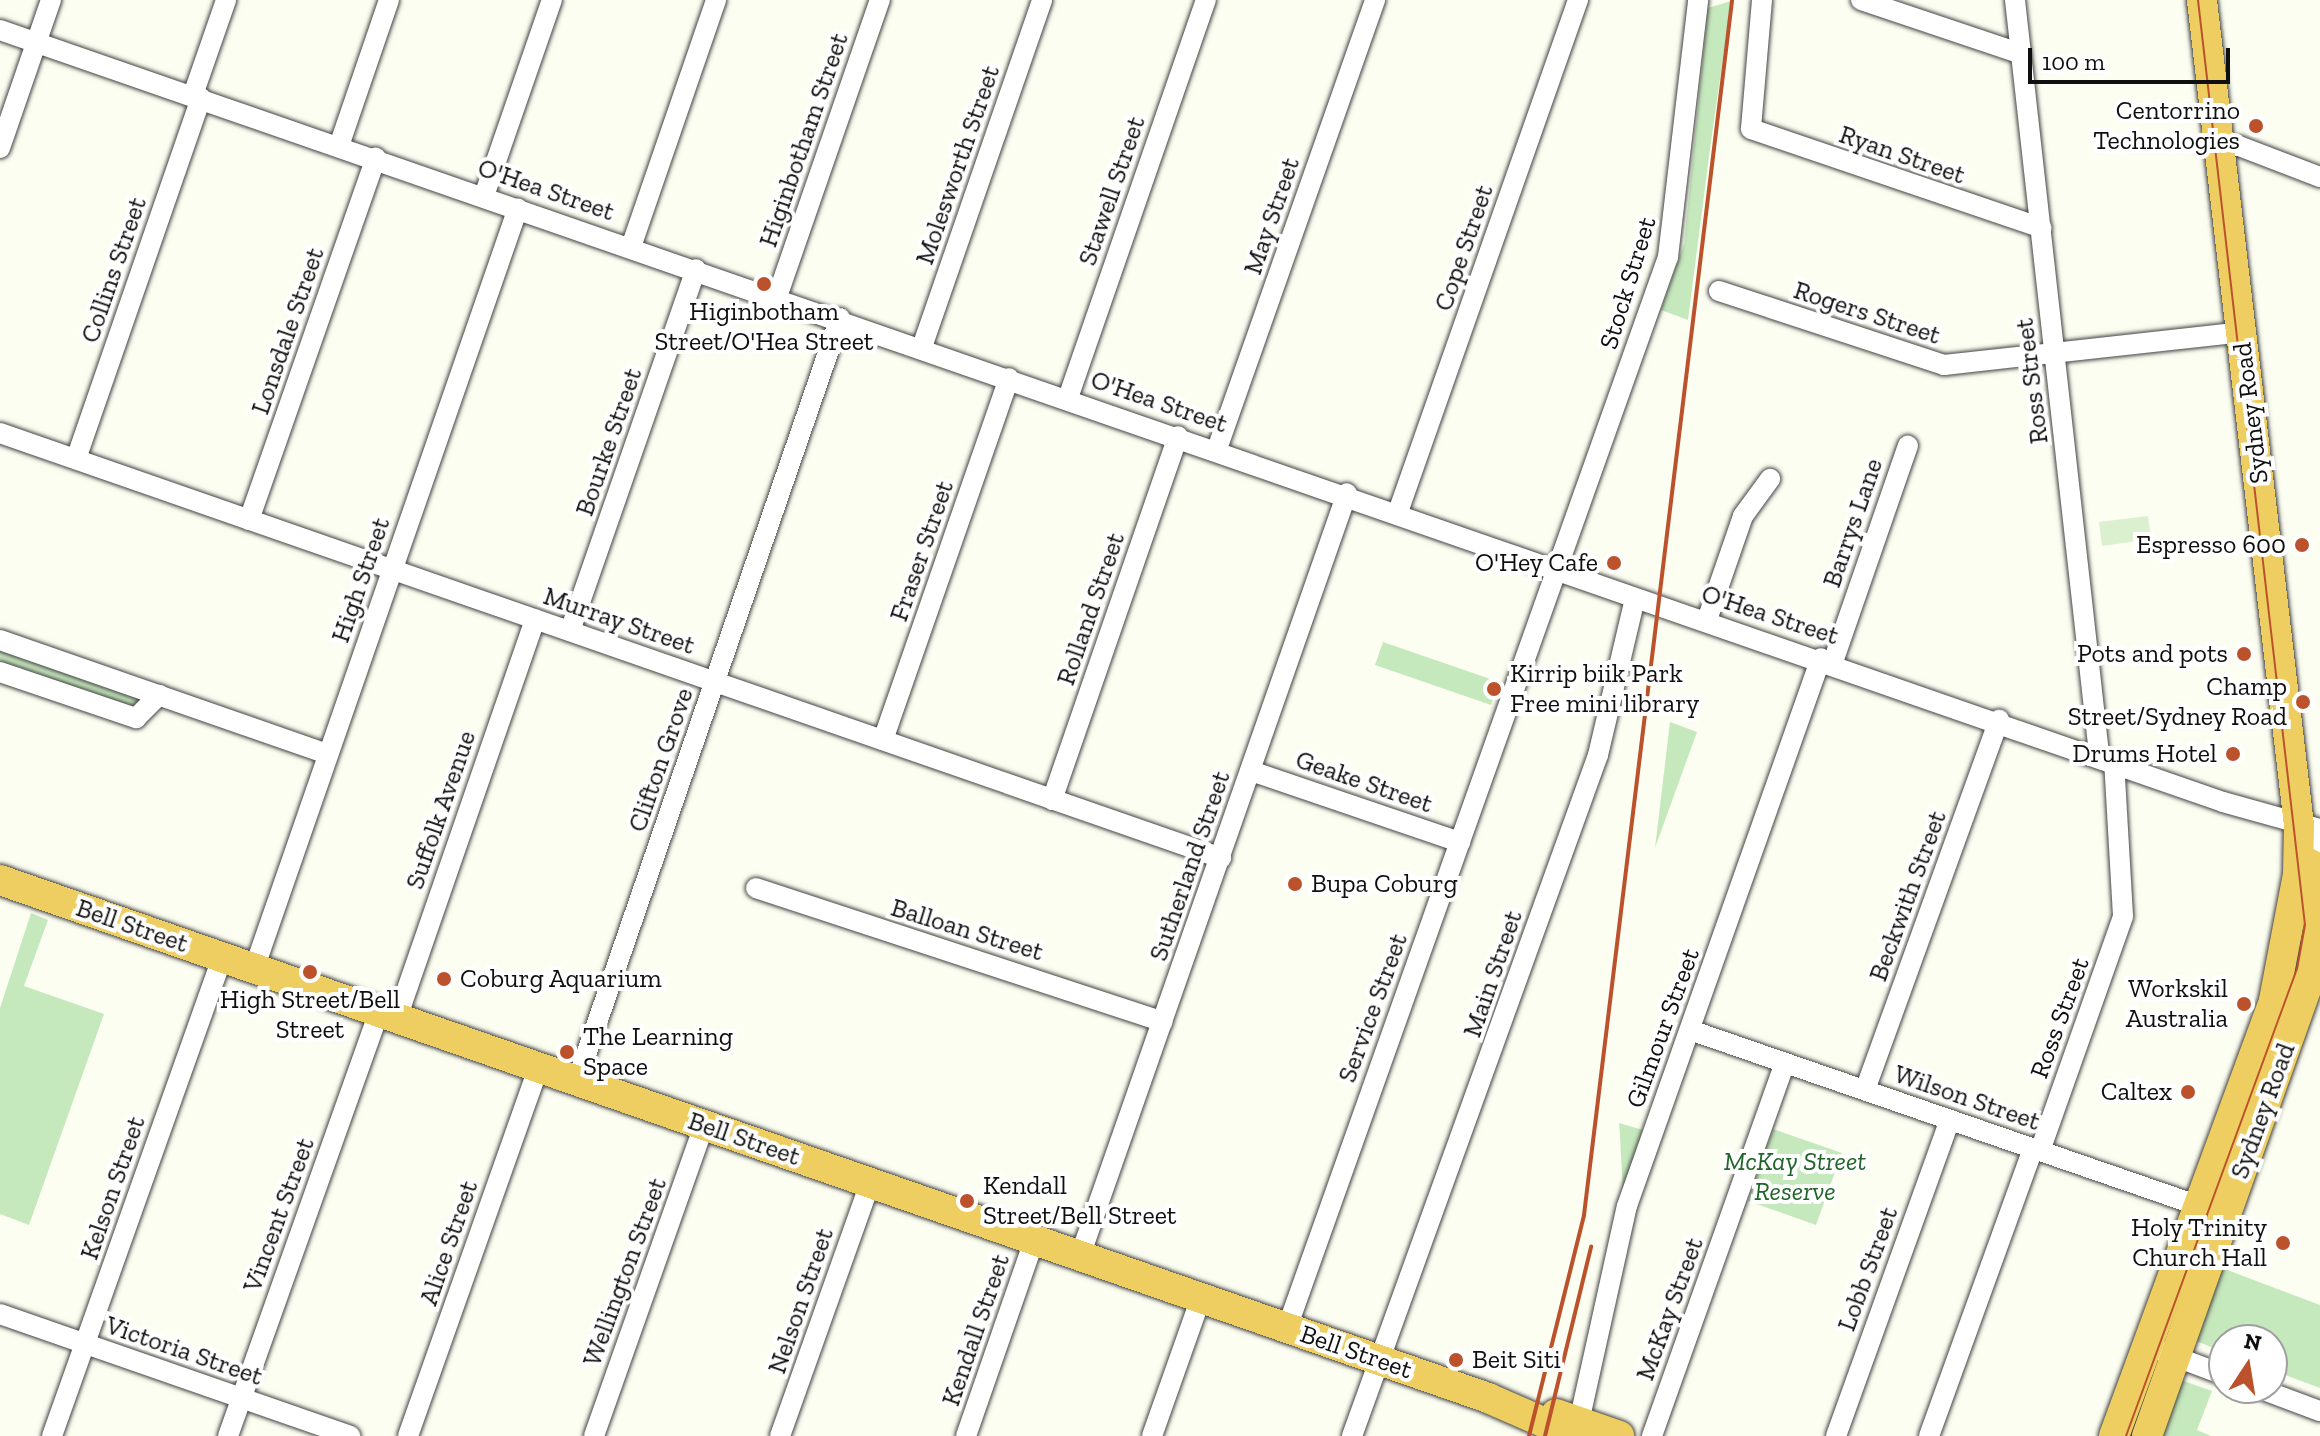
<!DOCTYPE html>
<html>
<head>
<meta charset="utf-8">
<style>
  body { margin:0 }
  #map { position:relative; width:2320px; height:1436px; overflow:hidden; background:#fdfef2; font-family:"Zilla Slab",serif }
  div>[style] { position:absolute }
  .green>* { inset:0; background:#c6e8bd }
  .pitch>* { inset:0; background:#daf0ce }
  .roads { filter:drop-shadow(0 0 2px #424242) drop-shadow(0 0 2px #424242) }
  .minor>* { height:20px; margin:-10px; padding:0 10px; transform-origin:10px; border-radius:10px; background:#fff }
  .highway>* { height:30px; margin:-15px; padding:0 15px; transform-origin:15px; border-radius:15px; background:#eece61 }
  .tram>* { height:2px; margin:-1px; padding:0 1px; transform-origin:1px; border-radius:1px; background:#bb522c }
  .rail>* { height:4px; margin:-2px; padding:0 2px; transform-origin:2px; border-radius:2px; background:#bb522c }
  .dots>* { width:22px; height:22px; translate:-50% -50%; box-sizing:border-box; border:4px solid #fff; border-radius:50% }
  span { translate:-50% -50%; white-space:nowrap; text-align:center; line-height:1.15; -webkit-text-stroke:8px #fff; paint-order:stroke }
  .poi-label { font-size:26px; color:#0f0f0f }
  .right { translate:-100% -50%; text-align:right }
  .left { translate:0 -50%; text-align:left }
  .street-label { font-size:26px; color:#0f0f0f }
  .park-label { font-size:26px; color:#216529; font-style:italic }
  .north { position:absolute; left:2208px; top:1324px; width:80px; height:80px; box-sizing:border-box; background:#fff; border:2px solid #9f9f9f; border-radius:50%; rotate:12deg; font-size:22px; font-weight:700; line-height:32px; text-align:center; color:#0f0f0f }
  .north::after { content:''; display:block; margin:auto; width:28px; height:36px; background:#bb522c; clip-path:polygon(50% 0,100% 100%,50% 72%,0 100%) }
  .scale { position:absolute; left:2028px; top:48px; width:202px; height:36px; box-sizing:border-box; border:4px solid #0f0f0f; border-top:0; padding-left:10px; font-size:24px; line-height:28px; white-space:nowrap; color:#0f0f0f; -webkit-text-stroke:6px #fff; paint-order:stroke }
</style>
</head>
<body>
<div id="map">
  <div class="green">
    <div style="clip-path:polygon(1731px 1px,1710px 149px,1688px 320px,1661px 310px,1684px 244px,1708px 8px)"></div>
    <div style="clip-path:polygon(1383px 642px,1499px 682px,1491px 705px,1375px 665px)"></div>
    <div style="clip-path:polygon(0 645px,142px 700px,132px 710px,0 666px)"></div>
    <div style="clip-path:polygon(1670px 722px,1697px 732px,1655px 848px)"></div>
    <div style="clip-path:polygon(31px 913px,48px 920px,24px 986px,104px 1014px,29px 1225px,0 1214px,0 1008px)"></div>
    <div style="clip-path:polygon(1619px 1123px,1643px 1130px,1623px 1194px,1620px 1136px)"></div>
    <div style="clip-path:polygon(1773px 1129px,1842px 1153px,1816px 1225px,1748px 1201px)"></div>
    <div style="clip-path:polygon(2222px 1268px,2320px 1305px,2320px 1388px,2272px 1370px,2272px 1340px,2224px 1340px,2224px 1352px,2196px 1341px)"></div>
    <div style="clip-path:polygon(2181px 1380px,2212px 1391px,2197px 1430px,2211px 1436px,2160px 1436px)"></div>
  </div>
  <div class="pitch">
    <div style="clip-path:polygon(2148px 516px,2151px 539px,2102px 546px,2099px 522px)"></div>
  </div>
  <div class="roads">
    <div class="minor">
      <div style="left:1762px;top:0;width:129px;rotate:94.9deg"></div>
      <div style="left:1751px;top:129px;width:307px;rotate:18.8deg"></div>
      <div style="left:1861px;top:0;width:169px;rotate:18.6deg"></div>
      <div style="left:2015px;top:0;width:759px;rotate:83.64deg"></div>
      <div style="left:0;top:30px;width:2353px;rotate:19.15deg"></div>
      <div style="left:2223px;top:802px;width:101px;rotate:15.6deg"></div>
      <div style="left:193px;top:95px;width:101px;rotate:-70.8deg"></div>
      <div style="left:339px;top:146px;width:154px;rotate:-71.1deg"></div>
      <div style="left:2219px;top:146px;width:20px"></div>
      <div style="left:2239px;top:146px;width:87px;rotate:20.9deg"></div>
      <div style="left:0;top:148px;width:157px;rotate:-71deg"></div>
      <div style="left:484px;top:196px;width:207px;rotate:-70.9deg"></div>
      <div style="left:631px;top:247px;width:261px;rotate:-71deg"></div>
      <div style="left:1719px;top:291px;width:237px;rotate:18.2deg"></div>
      <div style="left:1944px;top:365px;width:299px;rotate:-6.3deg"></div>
      <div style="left:777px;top:297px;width:314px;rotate:-70.9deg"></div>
      <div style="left:922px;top:347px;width:367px;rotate:-70.9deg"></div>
      <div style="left:1068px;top:398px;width:421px;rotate:-70.9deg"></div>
      <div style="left:0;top:433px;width:1293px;rotate:19.19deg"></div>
      <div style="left:1217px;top:449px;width:476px;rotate:-70.6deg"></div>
      <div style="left:76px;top:459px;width:382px;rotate:-70.9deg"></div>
      <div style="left:1398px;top:512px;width:543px;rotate:-70.63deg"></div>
      <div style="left:249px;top:520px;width:384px;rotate:-70.7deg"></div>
      <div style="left:1707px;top:620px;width:110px;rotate:-70.9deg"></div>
      <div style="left:1743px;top:516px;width:46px;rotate:-53.9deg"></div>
      <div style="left:570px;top:631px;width:383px;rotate:-70.8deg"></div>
      <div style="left:0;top:640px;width:347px;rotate:19.2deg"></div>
      <div style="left:1833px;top:662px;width:229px;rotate:-70.9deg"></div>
      <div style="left:0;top:672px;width:144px;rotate:18.7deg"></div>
      <div style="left:136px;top:718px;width:33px;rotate:-45deg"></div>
      <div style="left:883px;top:740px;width:383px;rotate:-70.8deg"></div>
      <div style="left:1251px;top:771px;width:221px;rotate:18.8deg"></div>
      <div style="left:1052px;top:800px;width:385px;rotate:-70.9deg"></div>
      <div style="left:2299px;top:825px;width:33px;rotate:51deg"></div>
      <div style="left:756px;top:888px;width:428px;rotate:18.2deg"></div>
      <div style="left:254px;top:969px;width:805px;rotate:-70.87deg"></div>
      <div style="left:397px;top:1018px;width:422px;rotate:-70.9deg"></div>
      <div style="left:1690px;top:1030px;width:551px;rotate:19.06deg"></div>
      <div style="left:577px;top:1081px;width:807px;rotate:-70.98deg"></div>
      <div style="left:1865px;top:1090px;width:394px;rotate:-70.1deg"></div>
      <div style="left:2040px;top:1151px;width:249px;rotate:-70.5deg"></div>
      <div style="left:2123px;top:916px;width:156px;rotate:-93.3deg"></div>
      <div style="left:1080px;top:1256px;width:808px;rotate:-70.71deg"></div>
      <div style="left:0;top:1314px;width:371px;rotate:19.2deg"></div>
      <div style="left:1287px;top:1328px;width:1137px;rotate:-70.42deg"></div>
      <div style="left:1668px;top:257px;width:259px;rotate:-83.3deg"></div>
      <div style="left:2163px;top:1352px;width:65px;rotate:20.7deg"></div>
      <div style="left:2258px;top:1388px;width:66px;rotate:20.4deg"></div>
      <div style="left:1579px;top:1422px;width:221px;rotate:-77.5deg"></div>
      <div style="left:1627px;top:1206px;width:581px;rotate:-70.51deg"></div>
      <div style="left:52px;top:1436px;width:507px;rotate:-70.42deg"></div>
      <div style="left:228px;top:1436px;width:450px;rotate:-70.4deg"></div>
      <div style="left:408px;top:1436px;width:390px;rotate:-70.5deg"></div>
      <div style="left:594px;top:1436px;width:330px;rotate:-70.5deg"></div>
      <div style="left:780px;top:1436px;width:269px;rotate:-70.4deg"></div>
      <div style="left:966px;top:1436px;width:207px;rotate:-70.8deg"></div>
      <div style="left:1152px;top:1436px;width:146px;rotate:-70.5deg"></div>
      <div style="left:1352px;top:1436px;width:724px;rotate:-70.14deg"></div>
      <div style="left:1598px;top:755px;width:160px;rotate:-76.7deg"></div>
      <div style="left:1652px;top:1436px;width:396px;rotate:-70.4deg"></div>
      <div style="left:1836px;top:1436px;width:336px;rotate:-70.2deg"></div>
      <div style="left:1929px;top:1436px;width:306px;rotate:-70.1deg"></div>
    </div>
    <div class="highway">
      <div style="left:0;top:880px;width:1576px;rotate:19.19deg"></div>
      <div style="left:1488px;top:1398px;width:95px;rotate:23.6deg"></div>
      <div style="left:1556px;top:1414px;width:67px;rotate:19.2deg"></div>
      <div style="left:2114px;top:1436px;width:464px;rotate:-69.8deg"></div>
      <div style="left:2274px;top:1000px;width:128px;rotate:-79.2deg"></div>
      <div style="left:2298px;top:874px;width:49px;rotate:-88.8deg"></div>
      <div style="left:2299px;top:825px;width:831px;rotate:-96.71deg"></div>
      <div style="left:2147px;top:1436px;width:488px;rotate:-70.4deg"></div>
      <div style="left:2311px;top:976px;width:51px;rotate:-80.9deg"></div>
      <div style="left:2319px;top:926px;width:63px;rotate:-98.3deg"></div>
    </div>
  </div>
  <div class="tram">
    <div style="left:2126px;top:1436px;width:497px;rotate:-69.9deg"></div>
    <div style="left:2297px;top:969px;width:45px;rotate:-79.7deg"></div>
    <div style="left:2305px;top:925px;width:931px;rotate:-96.6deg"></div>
  </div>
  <div class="rail">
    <div style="left:1529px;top:1436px;width:228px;rotate:-76deg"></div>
    <div style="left:1584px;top:1215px;width:1224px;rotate:-83.05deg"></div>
    <div style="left:1545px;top:1436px;width:195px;rotate:-76.3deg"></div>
  </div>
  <div class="dots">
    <div style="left:2256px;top:126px;background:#bb522c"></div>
    <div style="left:764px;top:284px;background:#bb522c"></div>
    <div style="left:2302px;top:545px;background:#bb522c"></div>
    <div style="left:1614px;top:563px;background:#bb522c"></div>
    <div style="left:2244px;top:654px;background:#bb522c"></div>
    <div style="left:1494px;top:689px;background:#bb522c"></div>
    <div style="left:2303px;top:702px;background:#bb522c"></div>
    <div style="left:2233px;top:754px;background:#bb522c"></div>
    <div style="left:1295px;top:884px;background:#bb522c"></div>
    <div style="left:310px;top:972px;background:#bb522c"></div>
    <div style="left:444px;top:979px;background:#bb522c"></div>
    <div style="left:2244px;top:1004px;background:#bb522c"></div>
    <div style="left:567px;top:1052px;background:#bb522c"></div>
    <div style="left:2188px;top:1092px;background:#bb522c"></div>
    <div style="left:967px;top:1201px;background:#bb522c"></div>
    <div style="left:2283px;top:1243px;background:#bb522c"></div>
    <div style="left:1456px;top:1360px;background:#bb522c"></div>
  </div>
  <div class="poi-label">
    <span class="right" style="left:2240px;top:126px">Centorrino<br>Technologies</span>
    <span style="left:764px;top:327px">Higinbotham<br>Street/O'Hea Street</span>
    <span class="right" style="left:2286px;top:545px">Espresso 600</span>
    <span class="right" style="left:1598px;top:563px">O'Hey Cafe</span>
    <span class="right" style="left:2228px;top:654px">Pots and pots</span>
    <span class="left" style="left:1510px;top:689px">Kirrip biik Park<br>Free mini library</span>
    <span class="right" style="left:2287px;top:702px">Champ<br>Street/Sydney Road</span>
    <span class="right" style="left:2217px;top:754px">Drums Hotel</span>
    <span class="left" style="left:1311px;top:884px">Bupa Coburg</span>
    <span class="left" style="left:460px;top:979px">Coburg Aquarium</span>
    <span class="right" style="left:2228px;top:1004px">Workskil<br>Australia</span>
    <span style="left:310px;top:1015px">High Street/Bell<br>Street</span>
    <span class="left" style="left:583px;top:1052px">The Learning<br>Space</span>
    <span class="right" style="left:2172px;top:1092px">Caltex</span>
    <span class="left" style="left:983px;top:1201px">Kendall<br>Street/Bell Street</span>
    <span class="right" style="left:2267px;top:1243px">Holy Trinity<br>Church Hall</span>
    <span class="left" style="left:1472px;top:1360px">Beit Siti</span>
  </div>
  <div class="street-label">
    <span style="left:804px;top:140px;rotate:-71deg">Higinbotham Street</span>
    <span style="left:1902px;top:155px;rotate:19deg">Ryan Street</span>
    <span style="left:958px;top:165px;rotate:-71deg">Molesworth Street</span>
    <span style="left:546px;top:190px;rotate:19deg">O'Hea Street</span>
    <span style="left:1112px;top:191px;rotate:-71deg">Stawell Street</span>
    <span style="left:1272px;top:216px;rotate:-71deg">May Street</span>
    <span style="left:1464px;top:248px;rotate:-71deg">Cope Street</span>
    <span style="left:114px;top:270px;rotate:-71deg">Collins Street</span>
    <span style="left:1628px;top:283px;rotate:-73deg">Stock Street</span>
    <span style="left:1867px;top:313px;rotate:18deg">Rogers Street</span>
    <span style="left:288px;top:331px;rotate:-71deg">Lonsdale Street</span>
    <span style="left:2032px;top:381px;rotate:-97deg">Ross Street</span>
    <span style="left:1159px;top:402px;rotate:19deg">O'Hea Street</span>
    <span style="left:2251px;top:413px;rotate:-97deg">Sydney Road</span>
    <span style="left:609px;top:442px;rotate:-71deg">Bourke Street</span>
    <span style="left:1853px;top:523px;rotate:-71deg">Barrys Lane</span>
    <span style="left:922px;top:551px;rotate:-71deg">Fraser Street</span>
    <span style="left:361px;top:580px;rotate:-71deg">High Street</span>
    <span style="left:1091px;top:609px;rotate:-71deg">Rolland Street</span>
    <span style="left:1770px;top:615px;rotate:18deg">O'Hea Street</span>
    <span style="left:619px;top:621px;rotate:19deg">Murray Street</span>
    <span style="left:661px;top:760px;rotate:-71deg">Clifton Grove</span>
    <span style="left:1364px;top:782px;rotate:19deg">Geake Street</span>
    <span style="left:441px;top:810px;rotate:-71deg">Suffolk Avenue</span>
    <span style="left:1190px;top:866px;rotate:-71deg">Sutherland Street</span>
    <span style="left:1908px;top:896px;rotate:-70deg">Beckwith Street</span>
    <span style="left:132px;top:926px;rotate:19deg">Bell Street</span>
    <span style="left:967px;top:930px;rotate:17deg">Balloan Street</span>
    <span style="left:1493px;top:974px;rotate:-71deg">Main Street</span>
    <span style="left:1373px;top:1008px;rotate:-70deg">Service Street</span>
    <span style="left:2060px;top:1018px;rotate:-70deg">Ross Street</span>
    <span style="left:1663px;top:1028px;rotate:-70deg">Gilmour Street</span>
    <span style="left:1967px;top:1098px;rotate:19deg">Wilson Street</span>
    <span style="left:2263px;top:1111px;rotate:-70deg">Sydney Road</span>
    <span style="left:744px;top:1139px;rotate:19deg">Bell Street</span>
    <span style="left:113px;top:1188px;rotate:-71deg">Kelson Street</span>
    <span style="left:279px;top:1215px;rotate:-70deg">Vincent Street</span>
    <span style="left:449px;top:1243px;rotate:-71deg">Alice Street</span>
    <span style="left:1868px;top:1269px;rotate:-70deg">Lobb Street</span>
    <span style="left:625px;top:1272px;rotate:-70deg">Wellington Street</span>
    <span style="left:801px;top:1301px;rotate:-71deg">Nelson Street</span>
    <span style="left:1670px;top:1309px;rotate:-70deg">McKay Street</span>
    <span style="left:976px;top:1330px;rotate:-71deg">Kendall Street</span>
    <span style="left:184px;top:1351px;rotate:19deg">Victoria Street</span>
    <span style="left:1356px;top:1352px;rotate:19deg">Bell Street</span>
  </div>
  <div class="park-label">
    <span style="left:1795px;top:1177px">McKay Street<br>Reserve</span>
  </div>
  <div class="north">N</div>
  <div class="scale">100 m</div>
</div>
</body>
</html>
